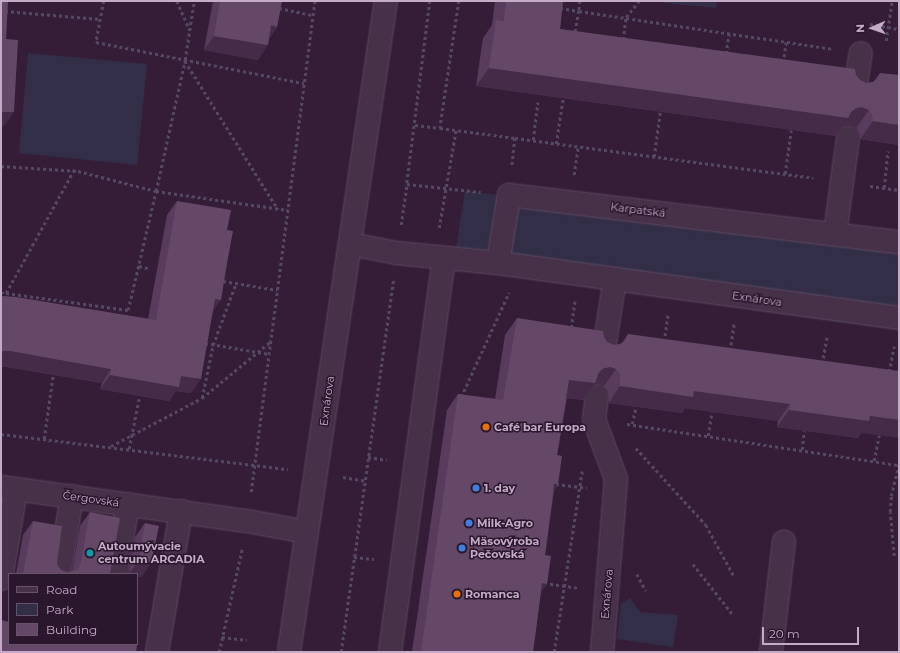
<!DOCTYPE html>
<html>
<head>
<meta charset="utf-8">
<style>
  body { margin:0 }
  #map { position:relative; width:900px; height:653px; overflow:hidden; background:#351d38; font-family:Montserrat,sans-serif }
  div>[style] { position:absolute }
  .green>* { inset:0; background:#332e48 }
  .path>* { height:2.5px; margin-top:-1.25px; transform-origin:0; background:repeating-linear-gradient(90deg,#544862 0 3px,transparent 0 6px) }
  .roads { filter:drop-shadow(0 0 1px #5f4961) drop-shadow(0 0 1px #5f4961) }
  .minor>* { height:22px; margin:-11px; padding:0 11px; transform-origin:11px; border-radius:11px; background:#463149 }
  .wall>* { inset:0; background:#593c5d }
  .shaded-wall>* { inset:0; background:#462b49 }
  .building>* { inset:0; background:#654868 }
  .dots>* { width:11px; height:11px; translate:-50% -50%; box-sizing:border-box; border:2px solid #2b172d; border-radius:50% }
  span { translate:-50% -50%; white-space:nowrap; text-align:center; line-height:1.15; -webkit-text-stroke:3px #2b172d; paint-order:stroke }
  .street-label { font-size:11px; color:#c4abc6 }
  .poi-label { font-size:11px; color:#c4abc6; font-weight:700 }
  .left { translate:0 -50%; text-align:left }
  .frame { position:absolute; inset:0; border:2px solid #c4abc6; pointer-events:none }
  .legend { position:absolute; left:8px; top:573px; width:130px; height:72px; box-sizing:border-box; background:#2b172d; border:1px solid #68526a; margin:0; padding:5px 7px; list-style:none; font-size:12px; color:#c4abc6 }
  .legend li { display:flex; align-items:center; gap:8px; height:20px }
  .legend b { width:20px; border:1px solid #68526a }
  .north { position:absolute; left:852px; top:8px; width:40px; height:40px; -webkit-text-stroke:3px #2b172d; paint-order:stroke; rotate:268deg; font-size:11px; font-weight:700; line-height:16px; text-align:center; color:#c4abc6 }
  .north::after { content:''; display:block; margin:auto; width:14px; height:18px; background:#c4abc6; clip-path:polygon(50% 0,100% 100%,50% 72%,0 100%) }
  .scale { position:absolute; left:762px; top:627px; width:97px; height:18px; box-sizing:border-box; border:2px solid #c4abc6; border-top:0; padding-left:5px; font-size:12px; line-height:14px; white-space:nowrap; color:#c4abc6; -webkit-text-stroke:3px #2b172d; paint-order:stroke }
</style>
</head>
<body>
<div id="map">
  <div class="green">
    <div style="clip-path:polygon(664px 1px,717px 1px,716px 8px,664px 3px)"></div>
    <div style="clip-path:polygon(28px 53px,147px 64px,137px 165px,19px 153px)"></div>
    <div style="clip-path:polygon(465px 191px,899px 243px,899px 330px,453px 267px)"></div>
    <div style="clip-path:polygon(630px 598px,640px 612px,678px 615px,673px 647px,617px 639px,621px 604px)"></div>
  </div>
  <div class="path">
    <div style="left:104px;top:1px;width:42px;rotate:101deg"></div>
    <div style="left:96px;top:42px;width:212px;rotate:11.2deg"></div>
    <div style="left:177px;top:1px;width:32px;rotate:66deg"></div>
    <div style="left:430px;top:1px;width:184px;rotate:97.2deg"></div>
    <div style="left:407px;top:184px;width:74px;rotate:6.2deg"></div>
    <div style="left:459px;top:1px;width:128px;rotate:98.5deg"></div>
    <div style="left:440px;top:128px;width:76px;rotate:7.6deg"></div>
    <div style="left:515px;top:138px;width:30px;rotate:96deg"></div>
    <div style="left:580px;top:1px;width:10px;rotate:96deg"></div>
    <div style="left:579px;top:11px;width:258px;rotate:8.5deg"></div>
    <div style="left:1px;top:7px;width:6px;rotate:45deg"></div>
    <div style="left:5px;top:11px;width:95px;rotate:4.8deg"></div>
    <div style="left:279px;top:8px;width:35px;rotate:12deg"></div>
    <div style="left:560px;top:8px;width:19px;rotate:9deg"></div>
    <div style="left:579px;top:11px;width:23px;rotate:100deg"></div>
    <div style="left:870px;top:24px;width:29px;rotate:10deg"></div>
    <div style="left:623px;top:40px;width:23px;rotate:-83deg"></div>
    <div style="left:626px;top:17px;width:21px;rotate:-51deg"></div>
    <div style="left:886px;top:41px;width:40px;rotate:-81.5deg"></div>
    <div style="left:726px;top:54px;width:21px;rotate:-82deg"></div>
    <div style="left:185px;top:61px;width:175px;rotate:57.9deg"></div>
    <div style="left:783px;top:63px;width:22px;rotate:-82deg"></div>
    <div style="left:415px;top:125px;width:25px;rotate:7deg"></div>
    <div style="left:515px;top:138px;width:301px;rotate:7.6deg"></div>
    <div style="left:533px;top:140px;width:38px;rotate:-83deg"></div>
    <div style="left:556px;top:144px;width:47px;rotate:-81.3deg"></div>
    <div style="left:654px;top:157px;width:45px;rotate:-82.4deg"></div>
    <div style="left:1px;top:166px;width:77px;rotate:3.7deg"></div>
    <div style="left:78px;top:171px;width:81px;rotate:14.4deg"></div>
    <div style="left:156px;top:191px;width:134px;rotate:-77.5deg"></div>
    <div style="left:185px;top:60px;width:60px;rotate:-81.3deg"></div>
    <div style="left:785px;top:174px;width:44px;rotate:-82.2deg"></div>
    <div style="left:574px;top:175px;width:29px;rotate:-82deg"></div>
    <div style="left:870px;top:186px;width:29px;rotate:8deg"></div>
    <div style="left:884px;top:188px;width:37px;rotate:-84deg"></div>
    <div style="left:401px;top:225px;width:41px;rotate:-81.7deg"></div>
    <div style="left:439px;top:228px;width:99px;rotate:-80.2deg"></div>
    <div style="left:139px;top:266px;width:12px;rotate:14deg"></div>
    <div style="left:223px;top:281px;width:55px;rotate:9.5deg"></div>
    <div style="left:1px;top:293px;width:5px"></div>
    <div style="left:6px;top:293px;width:141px;rotate:-61.1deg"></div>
    <div style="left:5px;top:299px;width:6px;rotate:-81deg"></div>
    <div style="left:6px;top:293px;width:123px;rotate:7.9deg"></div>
    <div style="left:128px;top:310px;width:122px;rotate:-76.8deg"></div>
    <div style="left:156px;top:191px;width:133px;rotate:8.2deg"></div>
    <div style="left:571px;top:328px;width:27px;rotate:-82deg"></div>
    <div style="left:664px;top:342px;width:27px;rotate:-82deg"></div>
    <div style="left:205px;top:343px;width:65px;rotate:9.8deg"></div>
    <div style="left:730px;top:351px;width:27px;rotate:-82deg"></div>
    <div style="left:822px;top:364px;width:27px;rotate:-80deg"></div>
    <div style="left:889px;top:372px;width:26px;rotate:-79deg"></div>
    <div style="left:461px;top:397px;width:115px;rotate:-65.4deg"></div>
    <div style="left:202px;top:398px;width:54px;rotate:-78.3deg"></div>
    <div style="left:213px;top:345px;width:66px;rotate:-69.6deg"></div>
    <div style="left:627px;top:424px;width:275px;rotate:8.6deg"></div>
    <div style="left:632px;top:424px;width:18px;rotate:-77deg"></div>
    <div style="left:1px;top:434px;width:289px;rotate:7deg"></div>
    <div style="left:708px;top:436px;width:24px;rotate:-81deg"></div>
    <div style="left:44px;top:439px;width:65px;rotate:-82deg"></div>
    <div style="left:111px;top:446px;width:103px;rotate:-27.8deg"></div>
    <div style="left:202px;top:398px;width:88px;rotate:-39.5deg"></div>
    <div style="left:636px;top:448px;width:104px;rotate:47.7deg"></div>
    <div style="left:706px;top:525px;width:58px;rotate:61.2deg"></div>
    <div style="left:129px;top:449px;width:52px;rotate:-78.9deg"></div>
    <div style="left:802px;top:450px;width:19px;rotate:-84deg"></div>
    <div style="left:368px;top:457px;width:19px;rotate:9deg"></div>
    <div style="left:874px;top:461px;width:26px;rotate:-79deg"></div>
    <div style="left:343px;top:477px;width:22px;rotate:10deg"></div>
    <div style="left:556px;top:484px;width:31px;rotate:7deg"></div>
    <div style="left:251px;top:492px;width:495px;rotate:-82.6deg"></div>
    <div style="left:894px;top:556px;width:44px;rotate:-95.2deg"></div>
    <div style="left:890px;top:512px;width:16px;rotate:-86deg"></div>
    <div style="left:891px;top:496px;width:32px;rotate:-76deg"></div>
    <div style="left:354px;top:557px;width:20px;rotate:6deg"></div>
    <div style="left:693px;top:564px;width:66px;rotate:51.7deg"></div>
    <div style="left:637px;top:574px;width:19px;rotate:62deg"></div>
    <div style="left:544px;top:583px;width:35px;rotate:8deg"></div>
    <div style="left:222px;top:637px;width:25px;rotate:7deg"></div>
    <div style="left:219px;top:652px;width:106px;rotate:-77.4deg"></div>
    <div style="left:341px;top:652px;width:375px;rotate:-82deg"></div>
    <div style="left:554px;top:652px;width:183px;rotate:-81.2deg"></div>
  </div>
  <div class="roads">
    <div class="minor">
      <div style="left:855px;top:89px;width:36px;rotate:-81deg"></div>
      <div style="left:835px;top:234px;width:97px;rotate:-82.3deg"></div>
      <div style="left:350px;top:244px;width:48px;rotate:10.8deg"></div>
      <div style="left:397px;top:253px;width:101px;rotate:5.7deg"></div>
      <div style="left:498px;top:263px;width:405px;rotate:7.8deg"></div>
      <div style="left:498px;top:263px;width:69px;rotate:-80.8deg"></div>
      <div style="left:509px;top:195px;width:393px;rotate:6.9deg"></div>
      <div style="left:604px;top:349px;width:71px;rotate:-81.1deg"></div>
      <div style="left:597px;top:396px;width:23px;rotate:97deg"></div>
      <div style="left:594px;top:419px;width:64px;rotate:69.9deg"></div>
      <div style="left:616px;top:479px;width:174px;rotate:94.6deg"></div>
      <div style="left:1px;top:487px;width:248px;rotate:7.9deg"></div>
      <div style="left:247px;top:521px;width:61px;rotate:10.4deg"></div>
      <div style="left:59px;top:574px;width:79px;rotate:-80.5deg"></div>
      <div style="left:116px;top:574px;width:71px;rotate:-80.3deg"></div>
      <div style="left:1px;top:579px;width:91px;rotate:-80.5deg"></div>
      <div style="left:157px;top:652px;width:143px;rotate:-80.3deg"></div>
      <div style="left:289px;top:652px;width:658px;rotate:-81.53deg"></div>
      <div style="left:390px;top:652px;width:398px;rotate:-82.2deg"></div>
      <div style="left:771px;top:652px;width:111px;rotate:-83.3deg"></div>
    </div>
  </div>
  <div class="wall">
    <div style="clip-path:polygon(213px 1px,282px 1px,277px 27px,269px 39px,258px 60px,204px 50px)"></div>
    <div style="clip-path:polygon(495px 1px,563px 1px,560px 29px,856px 75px,860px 80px,866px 83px,873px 82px,874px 81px,880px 73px,899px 145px,860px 139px,860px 134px,856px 128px,849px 126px,844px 126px,841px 128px,836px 136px,476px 86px,483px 38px,492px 25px)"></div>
    <div style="clip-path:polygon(177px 201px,227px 230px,213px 310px,191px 393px,176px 391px,169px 401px,100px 389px,102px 383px,1px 366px,148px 319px,167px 215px)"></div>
    <div style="clip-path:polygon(517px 318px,604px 337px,607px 342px,614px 345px,620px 344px,622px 343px,628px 334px,861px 433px,858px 438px,777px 427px,778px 421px,685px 408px,682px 413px,609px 403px,608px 391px,604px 386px,599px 384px,595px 384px,584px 400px,567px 398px,557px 455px,558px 484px,554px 491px,545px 555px,547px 584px,541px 592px,533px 652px,412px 652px,447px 410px,458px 394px,495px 399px,505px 335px)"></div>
    <div style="clip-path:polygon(90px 512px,110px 574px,16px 574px,23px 535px,33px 521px,57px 564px,61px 570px,67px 572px,72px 572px,80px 526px)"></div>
    <div style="clip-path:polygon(145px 523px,151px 563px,141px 577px,137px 574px,129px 574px,135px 537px)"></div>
  </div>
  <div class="shaded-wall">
    <div style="clip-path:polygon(271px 25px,277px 27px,267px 41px)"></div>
    <div style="clip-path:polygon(214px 36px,268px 45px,258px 60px,204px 50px)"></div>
    <div style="clip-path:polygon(489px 68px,851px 112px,856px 108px,862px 107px,869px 110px,856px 128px,849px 126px,844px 126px,841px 128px,836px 136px,476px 86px)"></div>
    <div style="clip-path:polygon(2px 112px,14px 112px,4px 126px,1px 126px)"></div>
    <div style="clip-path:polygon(873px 121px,899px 125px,899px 145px,860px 139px)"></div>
    <div style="clip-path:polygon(215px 299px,221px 300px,211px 314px)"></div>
    <div style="clip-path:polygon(1px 351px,10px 351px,111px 369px,102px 383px,1px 366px)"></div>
    <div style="clip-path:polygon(611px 367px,616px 369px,604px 386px,599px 384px,595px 384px,584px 400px,558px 396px,569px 380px,599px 372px,604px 368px)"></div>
    <div style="clip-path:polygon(110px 375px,181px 376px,201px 379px,191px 393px,176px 391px,169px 401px,100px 389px)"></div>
    <div style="clip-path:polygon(620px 386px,694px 391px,790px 404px,778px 421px,685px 408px,682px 413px,609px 403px)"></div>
    <div style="clip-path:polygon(789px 410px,870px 416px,899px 420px,899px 438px,861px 433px,858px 438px,777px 427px)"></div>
    <div style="clip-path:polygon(554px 484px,558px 484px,547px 501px)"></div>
    <div style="clip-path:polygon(139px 560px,151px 563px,141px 577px,137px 577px,137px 574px,129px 574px)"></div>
    <div style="clip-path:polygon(542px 583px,547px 584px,535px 600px)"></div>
  </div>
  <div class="building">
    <div style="clip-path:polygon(1px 1px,8px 2px,6px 39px,18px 40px,14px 112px,2px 112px,1px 149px)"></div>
    <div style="clip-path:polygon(220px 1px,282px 1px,277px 27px,271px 25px,268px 45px,214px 36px)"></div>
    <div style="clip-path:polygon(506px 1px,563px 1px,560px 29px,855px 69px,856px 75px,860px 80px,866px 83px,873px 82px,877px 79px,880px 73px,899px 75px,899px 125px,873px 121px,872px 115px,869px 110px,862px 107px,856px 108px,851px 112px,848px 118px,489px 68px,496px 20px,504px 21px)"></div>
    <div style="clip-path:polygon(177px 201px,231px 210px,227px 230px,233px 231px,226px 269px,221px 300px,215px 299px,201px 379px,181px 376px,179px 387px,110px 375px,111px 369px,10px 351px,1px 351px,1px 296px,16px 297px,156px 320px)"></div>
    <div style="clip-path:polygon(517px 318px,603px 331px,604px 337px,607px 342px,614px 345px,620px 344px,625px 341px,628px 334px,899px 371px,899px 420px,870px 416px,869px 421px,789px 410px,790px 404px,694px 391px,693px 397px,620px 386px,620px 374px,616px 369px,611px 367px,604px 368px,599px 372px,595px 383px,569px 380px,557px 455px,562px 456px,558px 484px,554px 484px,545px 555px,551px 556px,547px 584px,542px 583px,533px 652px,421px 652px,458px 394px,503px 400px)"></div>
    <div style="clip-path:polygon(90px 512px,120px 518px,110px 574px,23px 574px,33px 521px,62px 526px,57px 564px,61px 570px,67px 572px,74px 571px,79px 568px,81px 562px)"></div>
    <div style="clip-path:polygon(145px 523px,159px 526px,151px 563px,139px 560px)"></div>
    <div style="clip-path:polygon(1px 620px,9px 622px,9px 644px,129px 644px,137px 645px,136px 652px,1px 652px)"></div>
  </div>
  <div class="dots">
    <div style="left:486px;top:427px;background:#e8710a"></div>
    <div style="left:476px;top:488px;background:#3f7fe0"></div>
    <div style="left:469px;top:523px;background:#3f7fe0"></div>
    <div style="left:462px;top:548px;background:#3f7fe0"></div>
    <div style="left:90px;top:553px;background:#0f9aa8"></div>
    <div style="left:457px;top:594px;background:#e8710a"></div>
  </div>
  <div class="street-label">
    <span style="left:638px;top:210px;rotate:7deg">Karpatská</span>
    <span style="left:757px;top:299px;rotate:8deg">Exnárova</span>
    <span style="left:327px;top:401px;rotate:-82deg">Exnárova</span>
    <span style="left:91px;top:499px;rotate:8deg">Čergovská</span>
    <span style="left:607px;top:594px;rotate:-85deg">Exnárova</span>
  </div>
  <div class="poi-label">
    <span class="left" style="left:494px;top:427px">Café bar Europa</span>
    <span class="left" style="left:484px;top:488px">1. day</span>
    <span class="left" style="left:477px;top:523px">Milk-Agro</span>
    <span class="left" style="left:470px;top:548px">Mäsovýroba<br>Pečovská</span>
    <span class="left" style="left:98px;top:553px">Autoumývacie<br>centrum ARCADIA</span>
    <span class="left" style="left:465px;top:594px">Romanca</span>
  </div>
  <div class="frame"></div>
  <ul class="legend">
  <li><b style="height:5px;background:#463149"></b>Road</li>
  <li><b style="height:11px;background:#332e48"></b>Park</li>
  <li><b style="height:11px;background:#654868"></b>Building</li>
  </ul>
  <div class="north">N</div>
  <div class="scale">20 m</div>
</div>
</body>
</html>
